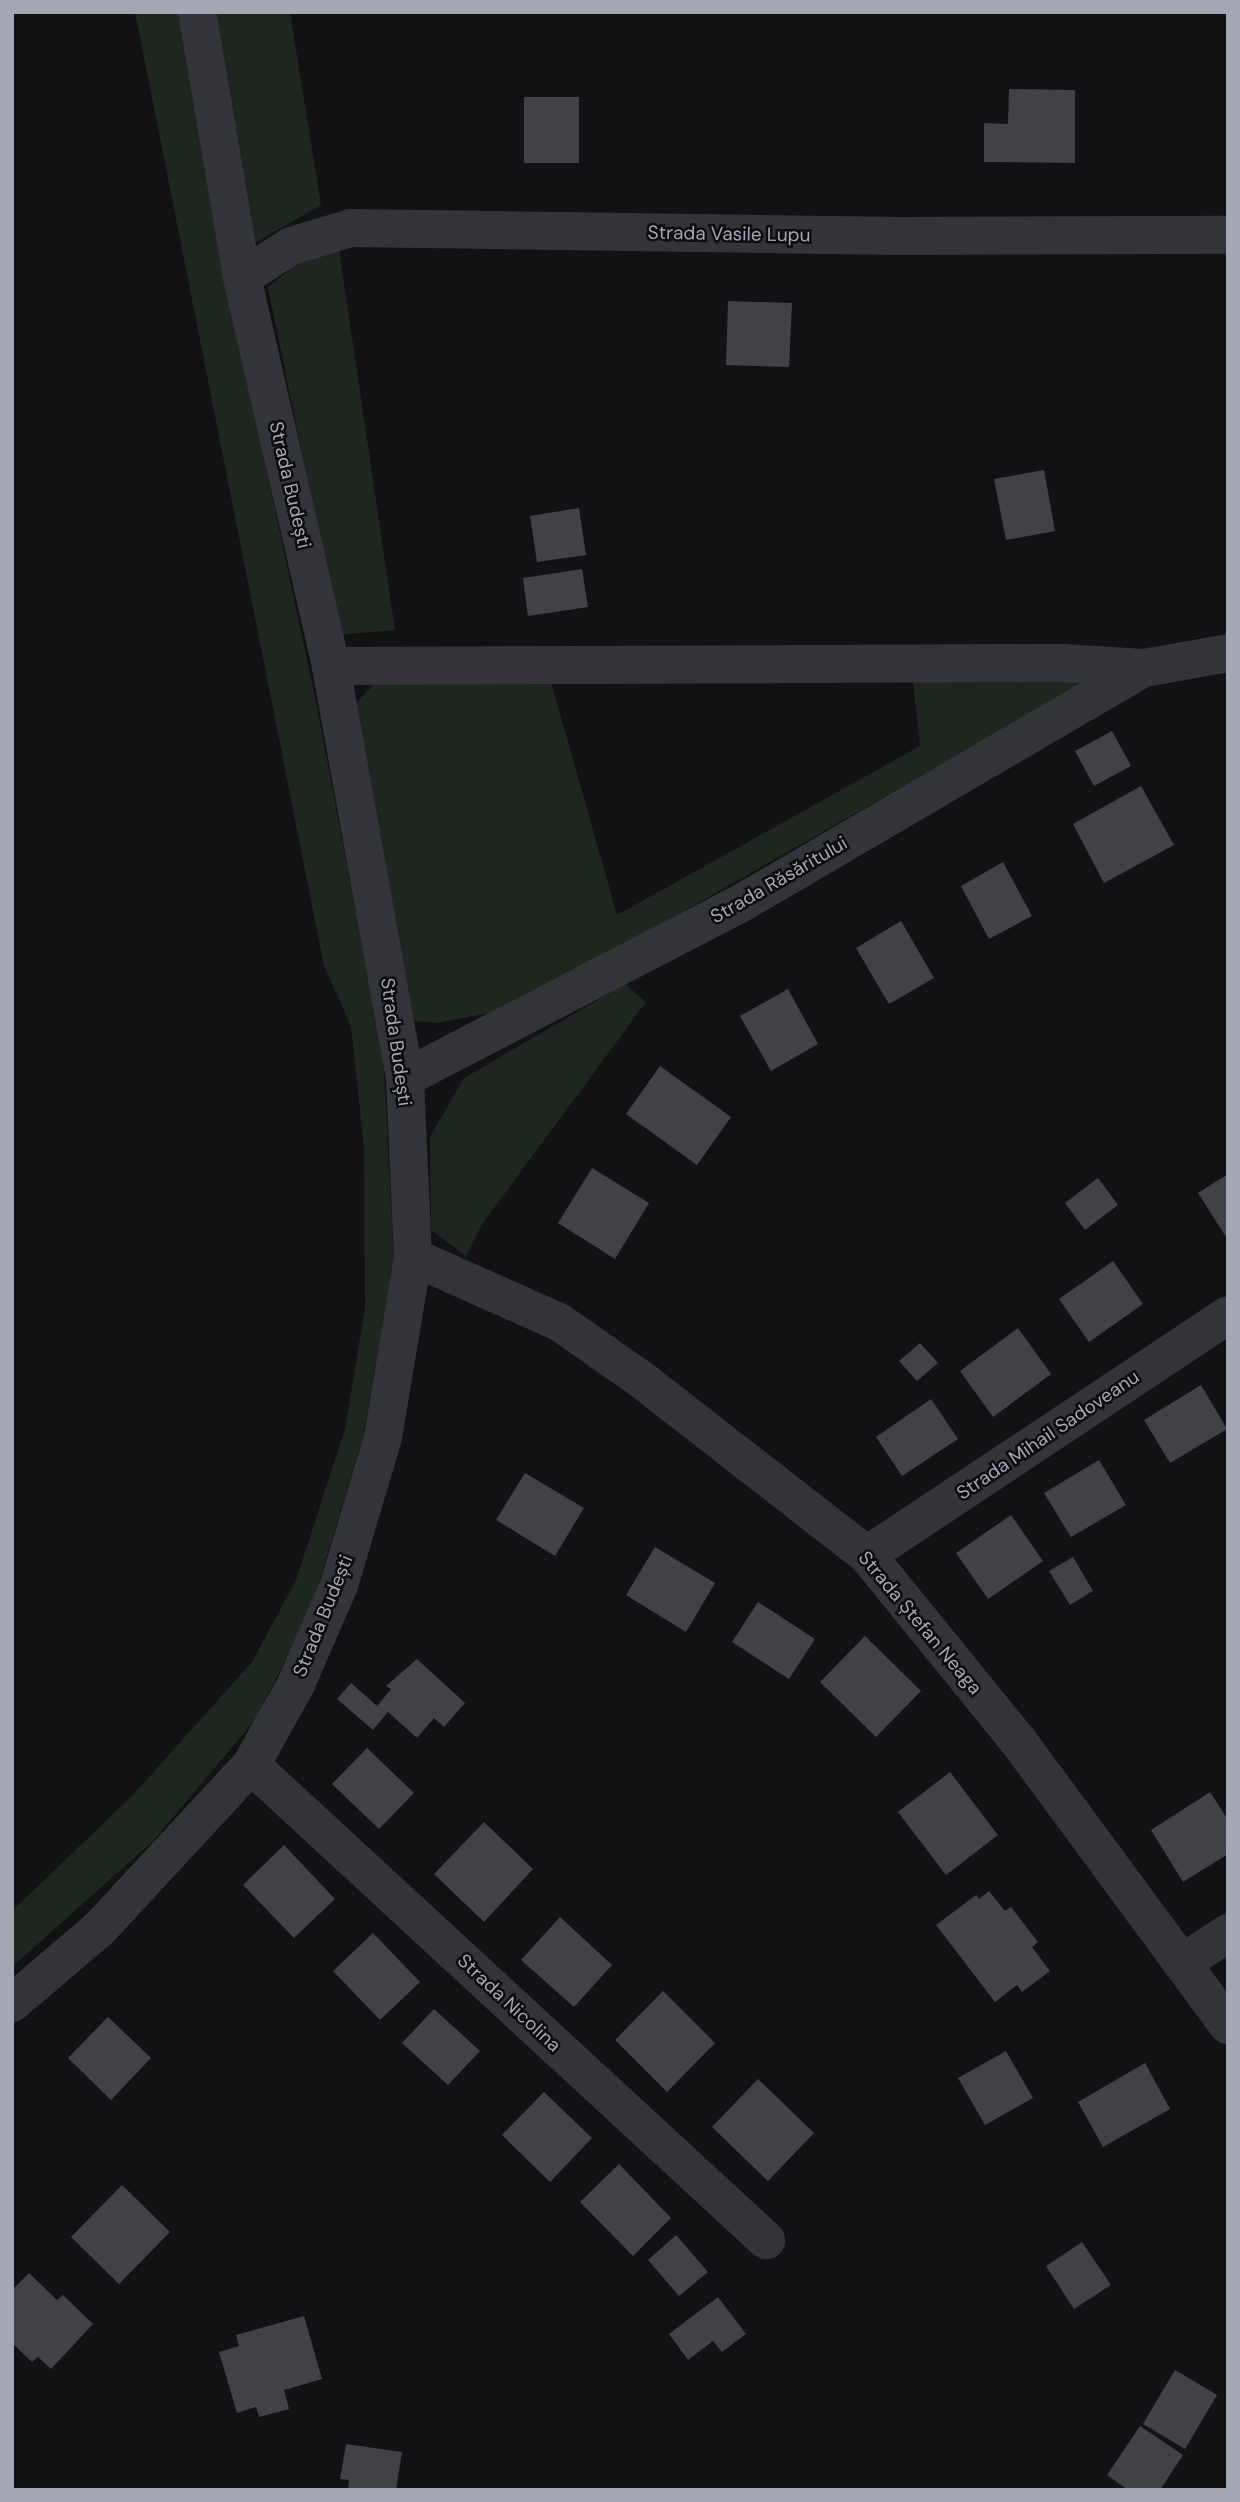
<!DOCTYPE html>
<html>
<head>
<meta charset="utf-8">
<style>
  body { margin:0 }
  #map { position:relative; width:1240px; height:2502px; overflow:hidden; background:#121214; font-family:"DM Sans",sans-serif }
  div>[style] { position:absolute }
  .green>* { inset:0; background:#1e2620 }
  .building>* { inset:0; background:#414247 }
  .minor>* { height:38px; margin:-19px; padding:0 19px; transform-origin:19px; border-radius:19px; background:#333439 }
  span { translate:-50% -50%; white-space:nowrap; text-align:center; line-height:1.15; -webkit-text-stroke:5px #0d0d0f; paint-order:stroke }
  .street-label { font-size:19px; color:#a4a8b4 }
  .frame { position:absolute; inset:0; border:14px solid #a4a8b4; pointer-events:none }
</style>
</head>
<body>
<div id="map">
  <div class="green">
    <div style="clip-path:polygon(135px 12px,181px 12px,225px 275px,316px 702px,383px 1055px,394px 1261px,363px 1437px,311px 1609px,255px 1720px,153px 1841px,12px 1967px,12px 1911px,133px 1795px,252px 1662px,296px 1580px,345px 1429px,365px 1308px,364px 1148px,351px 1026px,324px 966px)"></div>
    <div style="clip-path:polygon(216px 12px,290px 12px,321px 205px,255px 243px)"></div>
    <div style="clip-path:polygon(339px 249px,395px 630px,339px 635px,268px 287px,296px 265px)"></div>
    <div style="clip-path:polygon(1058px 674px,1083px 684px,624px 945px,499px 1011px,437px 1023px,412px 1021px,350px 709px,374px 684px,551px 682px,617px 915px,920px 746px,913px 682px)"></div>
    <div style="clip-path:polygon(625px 984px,646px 1002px,483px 1223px,466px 1256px,431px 1230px,430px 1137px,464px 1078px)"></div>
  </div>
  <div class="building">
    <div style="clip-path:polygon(1009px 89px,1075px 90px,1075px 163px,984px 162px,984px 123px,1008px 124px)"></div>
    <div style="clip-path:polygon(524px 97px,579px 97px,579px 163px,524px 163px)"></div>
    <div style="clip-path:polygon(728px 301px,792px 303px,789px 367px,726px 365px)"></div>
    <div style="clip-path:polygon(1044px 470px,1055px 531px,1006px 540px,994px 479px)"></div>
    <div style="clip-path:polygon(579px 508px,586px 555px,537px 562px,530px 516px)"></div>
    <div style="clip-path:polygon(582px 569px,588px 607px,528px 616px,523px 578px)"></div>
    <div style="clip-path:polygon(1112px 731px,1131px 766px,1094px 786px,1075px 751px)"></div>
    <div style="clip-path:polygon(1141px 786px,1174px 845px,1104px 883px,1073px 824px)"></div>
    <div style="clip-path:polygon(1003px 862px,1032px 916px,989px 939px,961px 886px)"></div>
    <div style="clip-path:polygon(901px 921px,934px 978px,889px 1004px,856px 948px)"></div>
    <div style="clip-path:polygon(788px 989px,818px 1044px,771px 1071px,740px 1016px)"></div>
    <div style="clip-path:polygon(660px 1066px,731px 1117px,697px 1165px,626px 1114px)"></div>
    <div style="clip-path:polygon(592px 1168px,649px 1203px,615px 1259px,558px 1223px)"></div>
    <div style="clip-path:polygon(1228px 1174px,1228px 1240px,1198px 1193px)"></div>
    <div style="clip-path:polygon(1098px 1178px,1118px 1205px,1085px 1230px,1065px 1203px)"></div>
    <div style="clip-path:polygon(1113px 1261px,1143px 1304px,1089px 1342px,1059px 1299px)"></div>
    <div style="clip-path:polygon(1018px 1328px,1051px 1374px,993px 1417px,960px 1371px)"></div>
    <div style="clip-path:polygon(920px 1343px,938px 1363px,917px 1381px,899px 1361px)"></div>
    <div style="clip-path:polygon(1201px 1385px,1227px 1429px,1170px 1463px,1144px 1420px)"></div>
    <div style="clip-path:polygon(931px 1399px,958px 1439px,902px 1476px,876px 1437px)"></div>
    <div style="clip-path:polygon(1099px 1460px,1126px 1505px,1071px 1537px,1044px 1493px)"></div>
    <div style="clip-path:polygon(525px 1473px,584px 1508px,555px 1556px,496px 1520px)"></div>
    <div style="clip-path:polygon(1011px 1515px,1043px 1561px,988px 1599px,956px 1553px)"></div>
    <div style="clip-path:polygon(655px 1547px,715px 1583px,686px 1632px,626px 1595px)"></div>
    <div style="clip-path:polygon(1073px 1557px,1093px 1591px,1070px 1605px,1049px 1571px)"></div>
    <div style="clip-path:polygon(758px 1602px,815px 1639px,789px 1679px,732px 1642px)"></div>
    <div style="clip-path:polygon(865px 1636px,921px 1691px,876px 1737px,820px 1682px)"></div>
    <div style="clip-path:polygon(417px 1659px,465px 1703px,444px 1727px,434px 1718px,417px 1738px,388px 1712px,373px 1730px,337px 1699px,351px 1683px,377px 1706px,391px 1689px,386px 1686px)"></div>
    <div style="clip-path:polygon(367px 1748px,414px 1793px,379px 1829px,332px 1784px)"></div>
    <div style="clip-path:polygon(950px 1772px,998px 1835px,946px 1875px,898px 1812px)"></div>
    <div style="clip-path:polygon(1210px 1792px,1228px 1820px,1228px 1854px,1183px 1882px,1151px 1830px)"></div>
    <div style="clip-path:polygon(484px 1822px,533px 1869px,484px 1922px,434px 1874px)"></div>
    <div style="clip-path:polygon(284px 1845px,335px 1899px,294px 1938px,243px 1885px)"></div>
    <div style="clip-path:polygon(989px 1891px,1005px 1911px,1011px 1907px,1038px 1942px,1032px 1947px,1050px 1971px,1022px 1992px,1017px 1985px,995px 2002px,936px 1925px,976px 1895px,979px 1899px)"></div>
    <div style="clip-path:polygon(560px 1917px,612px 1965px,574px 2007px,521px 1960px)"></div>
    <div style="clip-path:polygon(373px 1933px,420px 1982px,380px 2020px,333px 1971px)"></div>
    <div style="clip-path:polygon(663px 1991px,715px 2043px,667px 2092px,615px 2040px)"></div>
    <div style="clip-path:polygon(434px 2009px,480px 2051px,448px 2085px,402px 2043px)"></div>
    <div style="clip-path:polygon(108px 2017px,151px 2058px,111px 2100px,68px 2058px)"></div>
    <div style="clip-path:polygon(1006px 2051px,1033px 2098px,985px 2125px,958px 2078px)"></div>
    <div style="clip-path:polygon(1145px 2063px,1170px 2109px,1103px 2147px,1078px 2102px)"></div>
    <div style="clip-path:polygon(758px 2079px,814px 2133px,768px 2181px,712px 2127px)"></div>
    <div style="clip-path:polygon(544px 2092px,592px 2138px,550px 2182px,502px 2135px)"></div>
    <div style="clip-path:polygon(619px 2164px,671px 2218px,633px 2256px,580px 2202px)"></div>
    <div style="clip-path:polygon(122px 2185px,170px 2232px,119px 2284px,71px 2237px)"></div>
    <div style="clip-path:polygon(676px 2235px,708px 2272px,679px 2296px,648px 2260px)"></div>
    <div style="clip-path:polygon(1082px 2242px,1111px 2285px,1074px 2309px,1046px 2266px)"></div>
    <div style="clip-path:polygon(29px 2273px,57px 2300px,63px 2295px,93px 2324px,51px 2369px,38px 2357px,32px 2362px,12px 2343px,12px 2290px)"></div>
    <div style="clip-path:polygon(718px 2297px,746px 2334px,722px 2352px,713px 2341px,688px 2360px,669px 2334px)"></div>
    <div style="clip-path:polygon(304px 2316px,322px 2379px,284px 2390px,289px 2409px,259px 2417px,256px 2407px,237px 2413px,219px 2352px,239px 2346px,236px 2335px)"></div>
    <div style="clip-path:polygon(1175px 2370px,1217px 2395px,1185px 2449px,1143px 2424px)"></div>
    <div style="clip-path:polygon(1140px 2426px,1183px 2455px,1160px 2490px,1128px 2490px,1107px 2475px)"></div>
    <div style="clip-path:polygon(346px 2444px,402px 2452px,396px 2490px,348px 2490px,349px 2480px,340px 2479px)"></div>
  </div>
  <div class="minor">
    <div style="left:242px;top:277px;width:58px;rotate:-32.3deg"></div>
    <div style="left:291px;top:246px;width:63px;rotate:-16.7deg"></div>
    <div style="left:351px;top:228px;width:548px;rotate:0.84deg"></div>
    <div style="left:899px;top:236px;width:329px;rotate:-0.2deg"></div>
    <div style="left:331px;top:666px;width:731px;rotate:-0.24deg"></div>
    <div style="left:1062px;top:663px;width:82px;rotate:3.5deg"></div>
    <div style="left:1144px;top:668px;width:85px;rotate:-10.1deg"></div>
    <div style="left:405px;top:1078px;width:381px;rotate:-27.5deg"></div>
    <div style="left:743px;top:902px;width:464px;rotate:-30.3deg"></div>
    <div style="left:413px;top:1257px;width:160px;rotate:24deg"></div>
    <div style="left:559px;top:1322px;width:101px;rotate:34.9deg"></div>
    <div style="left:642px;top:1380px;width:285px;rotate:37.9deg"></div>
    <div style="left:867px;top:1555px;width:241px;rotate:50.9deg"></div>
    <div style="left:1019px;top:1742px;width:352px;rotate:53.6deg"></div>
    <div style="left:867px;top:1555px;width:433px;rotate:-33.6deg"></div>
    <div style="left:251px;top:1765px;width:701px;rotate:42.69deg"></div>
    <div style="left:1182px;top:1963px;width:55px;rotate:-33.1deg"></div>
    <div style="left:12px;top:2003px;width:116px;rotate:-40.4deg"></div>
    <div style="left:100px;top:1928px;width:222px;rotate:-47.2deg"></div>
    <div style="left:251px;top:1765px;width:93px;rotate:-60.9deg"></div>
    <div style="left:296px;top:1684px;width:108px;rotate:-66.5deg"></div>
    <div style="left:339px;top:1585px;width:154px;rotate:-73.4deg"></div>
    <div style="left:383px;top:1437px;width:182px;rotate:-80.5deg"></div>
    <div style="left:413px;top:1257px;width:179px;rotate:-92.6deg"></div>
    <div style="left:405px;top:1078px;width:419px;rotate:-100.2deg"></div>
    <div style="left:331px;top:666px;width:399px;rotate:-102.9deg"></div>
    <div style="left:242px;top:277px;width:269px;rotate:-99.6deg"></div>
  </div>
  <div class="street-label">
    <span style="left:729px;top:234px;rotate:1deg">Strada Vasile Lupu</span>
    <span style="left:290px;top:485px;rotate:77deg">Strada Budești</span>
    <span style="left:779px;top:880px;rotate:-30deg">Strada Răsăritului</span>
    <span style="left:396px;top:1042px;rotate:82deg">Strada Budești</span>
    <span style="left:1048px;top:1435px;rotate:-34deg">Strada Mihail Sadoveanu</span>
    <span style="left:323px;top:1616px;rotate:-68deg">Strada Budești</span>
    <span style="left:920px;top:1623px;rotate:50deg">Strada Ștefan Neaga</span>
    <span style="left:509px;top:2003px;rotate:43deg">Strada Nicolina</span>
  </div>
  <div class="frame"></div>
</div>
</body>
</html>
